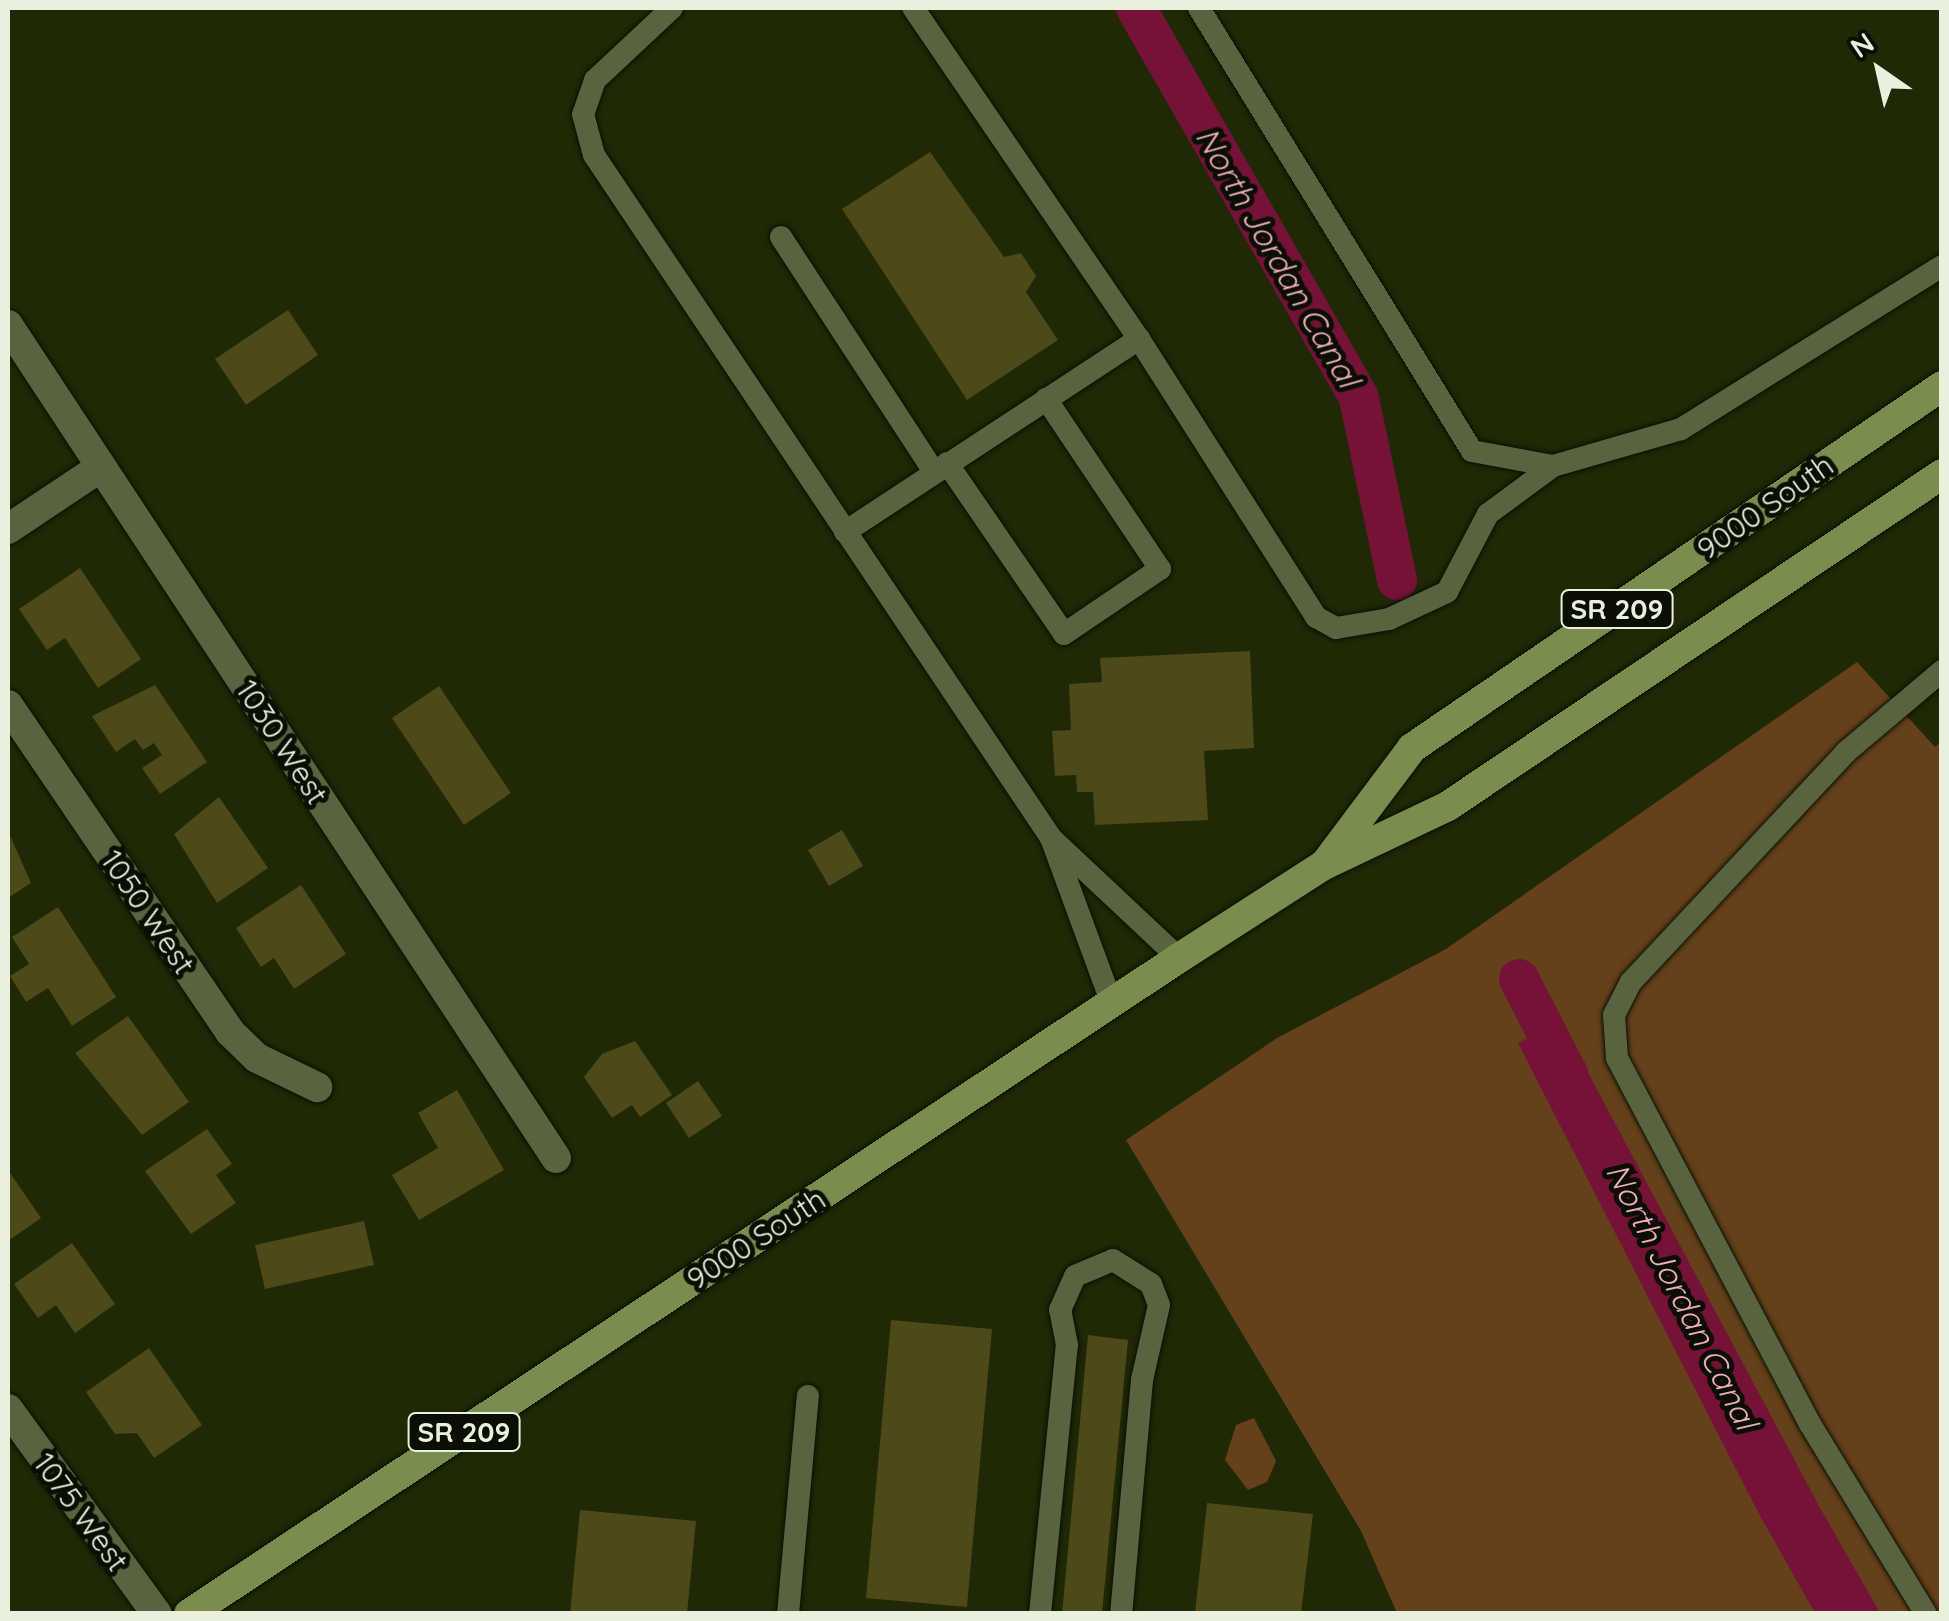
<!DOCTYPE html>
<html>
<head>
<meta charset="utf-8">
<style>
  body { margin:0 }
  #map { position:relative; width:1949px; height:1621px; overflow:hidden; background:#1f2905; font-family:Quicksand,sans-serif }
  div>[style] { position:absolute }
  .green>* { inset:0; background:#65401a }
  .water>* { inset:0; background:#741238 }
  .canal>* { height:40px; margin:-20px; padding:0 20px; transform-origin:20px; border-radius:20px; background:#741238 }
  .building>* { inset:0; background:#4d4919 }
  .roads { filter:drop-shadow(0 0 2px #0a1000) drop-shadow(0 0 2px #0a1000) }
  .service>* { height:22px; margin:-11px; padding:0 11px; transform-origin:11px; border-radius:11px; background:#57643f }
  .minor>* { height:30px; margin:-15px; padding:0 15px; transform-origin:15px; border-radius:15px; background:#57643f }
  .primary>* { height:30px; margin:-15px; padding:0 15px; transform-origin:15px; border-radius:15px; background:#798d4f }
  span { translate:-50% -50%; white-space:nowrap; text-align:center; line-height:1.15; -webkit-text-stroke:10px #0b0f03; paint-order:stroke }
  .shield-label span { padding:2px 8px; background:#0b0f03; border:2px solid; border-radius:8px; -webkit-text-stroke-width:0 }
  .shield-label { font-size:28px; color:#e9f0dc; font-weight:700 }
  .street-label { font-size:30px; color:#e9f0dc }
  .water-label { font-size:32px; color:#edacbc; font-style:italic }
  .frame { position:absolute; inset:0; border:10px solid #e9f0dc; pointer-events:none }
  .north { position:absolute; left:1829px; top:20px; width:100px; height:100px; -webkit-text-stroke:8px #0b0f03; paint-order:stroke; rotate:326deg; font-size:28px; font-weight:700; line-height:40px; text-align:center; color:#e9f0dc }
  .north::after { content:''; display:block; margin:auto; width:35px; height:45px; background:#e9f0dc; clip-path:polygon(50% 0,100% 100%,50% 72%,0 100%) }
</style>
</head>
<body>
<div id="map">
  <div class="green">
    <div style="clip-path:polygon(1857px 662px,1935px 747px,1941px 742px,1941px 1613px,1397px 1613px,1361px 1531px,1126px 1140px,1277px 1038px,1446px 949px)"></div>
    <div style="clip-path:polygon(1254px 1418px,1276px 1461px,1267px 1482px,1248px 1490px,1225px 1460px,1236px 1425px)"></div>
  </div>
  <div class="water">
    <div style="clip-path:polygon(1561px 1022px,1819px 1506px,1880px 1613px,1815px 1613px,1759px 1514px,1518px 1043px)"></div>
  </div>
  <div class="canal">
    <div style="left:1136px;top:8px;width:449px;rotate:60.2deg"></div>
    <div style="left:1359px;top:398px;width:186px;rotate:78.2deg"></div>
    <div style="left:1519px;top:979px;width:109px;rotate:62.7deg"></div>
  </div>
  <div class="building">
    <div style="clip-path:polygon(930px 152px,1004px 257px,1021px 253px,1036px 276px,1026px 292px,1058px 340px,967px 400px,842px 209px)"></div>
    <div style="clip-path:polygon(288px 310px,318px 355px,246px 405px,215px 359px)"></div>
    <div style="clip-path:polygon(80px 568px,141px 659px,98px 688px,65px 638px,47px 650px,19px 609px)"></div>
    <div style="clip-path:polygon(1250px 651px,1254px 748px,1204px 751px,1208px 820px,1095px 825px,1093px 792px,1077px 792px,1076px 775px,1055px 776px,1052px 731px,1071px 730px,1069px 684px,1102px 682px,1100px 658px)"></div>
    <div style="clip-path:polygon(155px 685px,207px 762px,160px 794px,142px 768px,162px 755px,154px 743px,143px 750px,135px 739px,116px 752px,92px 716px)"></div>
    <div style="clip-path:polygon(439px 686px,511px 793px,464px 825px,392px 718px)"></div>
    <div style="clip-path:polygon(219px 797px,268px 868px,217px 903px,174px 834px)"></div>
    <div style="clip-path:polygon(842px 830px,863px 866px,829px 886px,808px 850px)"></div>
    <div style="clip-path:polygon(8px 831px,31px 883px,8px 898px)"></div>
    <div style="clip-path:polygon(301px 885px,346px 954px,294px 989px,274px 958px,261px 967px,236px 928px)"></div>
    <div style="clip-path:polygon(58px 907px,116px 997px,72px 1026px,48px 988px,26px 1002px,10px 976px,29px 964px,12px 937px)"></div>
    <div style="clip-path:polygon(128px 1016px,189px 1102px,142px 1135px,75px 1053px)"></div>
    <div style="clip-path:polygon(635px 1041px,672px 1095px,640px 1117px,632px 1105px,612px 1118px,584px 1077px,602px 1054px)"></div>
    <div style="clip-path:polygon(698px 1081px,722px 1116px,689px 1138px,666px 1103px)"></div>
    <div style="clip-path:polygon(457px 1090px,504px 1170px,419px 1220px,392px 1175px,438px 1148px,418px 1113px)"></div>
    <div style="clip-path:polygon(207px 1129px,232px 1164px,216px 1175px,236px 1203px,191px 1234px,145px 1171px)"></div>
    <div style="clip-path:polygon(8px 1170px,41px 1218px,8px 1241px)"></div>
    <div style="clip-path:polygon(364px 1221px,374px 1265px,265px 1289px,255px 1245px)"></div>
    <div style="clip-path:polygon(72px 1243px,115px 1304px,75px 1333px,56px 1305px,38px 1318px,14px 1284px)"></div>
    <div style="clip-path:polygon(891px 1320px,992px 1329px,967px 1607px,866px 1598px)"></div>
    <div style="clip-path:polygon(1088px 1335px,1128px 1340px,1102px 1614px,1062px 1614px)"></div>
    <div style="clip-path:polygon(149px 1348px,202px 1425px,154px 1458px,137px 1433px,115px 1434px,86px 1392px)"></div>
    <div style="clip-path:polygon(1207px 1503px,1313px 1514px,1301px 1614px,1195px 1614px)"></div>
    <div style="clip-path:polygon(580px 1510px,696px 1521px,687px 1614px,570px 1614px)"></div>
  </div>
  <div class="roads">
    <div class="service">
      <div style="left:672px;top:8px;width:105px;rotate:136.9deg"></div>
      <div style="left:595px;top:80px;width:36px;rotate:109deg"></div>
      <div style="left:583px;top:114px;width:42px;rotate:75deg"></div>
      <div style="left:594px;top:155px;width:822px;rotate:56.21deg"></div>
      <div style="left:1051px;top:838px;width:175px;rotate:43.2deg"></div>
      <div style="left:1199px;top:8px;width:520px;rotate:58.36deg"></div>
      <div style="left:1472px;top:451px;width:82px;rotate:10.5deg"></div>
      <div style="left:781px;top:237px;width:280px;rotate:56.9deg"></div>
      <div style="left:1139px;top:339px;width:330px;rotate:57.5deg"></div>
      <div style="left:1316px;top:617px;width:23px;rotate:29deg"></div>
      <div style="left:1336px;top:628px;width:54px;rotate:-9.6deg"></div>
      <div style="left:1389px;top:619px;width:64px;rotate:-25deg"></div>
      <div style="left:1447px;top:592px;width:88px;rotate:-62.3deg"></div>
      <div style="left:1488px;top:514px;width:81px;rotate:-36.4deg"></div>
      <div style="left:1553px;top:466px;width:133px;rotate:-16.1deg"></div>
      <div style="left:1681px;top:429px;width:308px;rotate:-32deg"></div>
      <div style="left:947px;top:463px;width:207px;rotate:55.6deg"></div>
      <div style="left:1064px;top:634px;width:116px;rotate:-34.1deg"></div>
      <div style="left:1160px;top:569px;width:205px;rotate:-123.8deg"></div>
      <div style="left:845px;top:532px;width:352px;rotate:-33.3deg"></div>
      <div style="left:1139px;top:339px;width:401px;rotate:-124.3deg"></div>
      <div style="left:1051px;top:838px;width:177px;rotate:69.8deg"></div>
      <div style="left:788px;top:1614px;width:219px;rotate:-84.8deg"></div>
      <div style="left:1040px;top:1614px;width:270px;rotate:-84.3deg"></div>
      <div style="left:1067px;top:1345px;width:36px;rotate:-101deg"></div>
      <div style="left:1060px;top:1310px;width:37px;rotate:-66deg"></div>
      <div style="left:1075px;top:1276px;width:41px;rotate:-22.8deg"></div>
      <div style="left:1113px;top:1260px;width:45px;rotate:32.3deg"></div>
      <div style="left:1151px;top:1284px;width:22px;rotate:69deg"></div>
      <div style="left:1159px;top:1305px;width:77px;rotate:102.8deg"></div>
      <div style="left:1142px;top:1380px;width:235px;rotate:95.1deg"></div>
      <div style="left:1926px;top:1614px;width:223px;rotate:-121.4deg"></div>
      <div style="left:1810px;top:1424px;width:414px;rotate:-117.8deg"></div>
      <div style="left:1617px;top:1058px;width:43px;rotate:-94deg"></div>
      <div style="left:1614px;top:1015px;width:37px;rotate:-63deg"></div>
      <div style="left:1631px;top:982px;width:315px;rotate:-46.9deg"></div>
      <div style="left:1846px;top:752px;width:126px;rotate:-40.2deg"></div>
    </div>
    <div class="minor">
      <div style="left:8px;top:325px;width:997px;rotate:56.66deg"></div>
      <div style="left:8px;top:529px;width:112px;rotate:-33.7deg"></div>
      <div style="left:8px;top:705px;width:395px;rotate:55.8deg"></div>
      <div style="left:230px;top:1032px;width:37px;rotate:44deg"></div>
      <div style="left:257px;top:1058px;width:67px;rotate:25.8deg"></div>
      <div style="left:8px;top:1409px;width:253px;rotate:54deg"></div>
    </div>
    <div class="primary">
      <div style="left:1328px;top:860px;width:140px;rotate:-53.1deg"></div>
      <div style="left:1412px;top:748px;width:642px;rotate:-34.33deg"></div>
      <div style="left:189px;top:1614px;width:1188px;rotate:-33.53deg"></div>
      <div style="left:1179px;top:958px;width:172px;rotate:-32.7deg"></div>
      <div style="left:1324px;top:865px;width:137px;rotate:-25.4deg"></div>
      <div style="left:1448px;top:806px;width:595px;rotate:-33.9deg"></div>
    </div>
  </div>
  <div class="shield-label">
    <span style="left:1617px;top:609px">SR 209</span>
    <span style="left:464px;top:1432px">SR 209</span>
  </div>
  <div class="street-label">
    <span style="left:1765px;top:507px;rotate:-35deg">9000 South</span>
    <span style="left:282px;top:742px;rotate:57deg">1030 West</span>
    <span style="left:148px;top:912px;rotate:56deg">1050 West</span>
    <span style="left:756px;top:1239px;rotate:-33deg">9000 South</span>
    <span style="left:81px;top:1512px;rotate:54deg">1075 West</span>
  </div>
  <div class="water-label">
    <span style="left:1278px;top:257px;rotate:60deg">North Jordan Canal</span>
    <span style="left:1682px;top:1296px;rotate:63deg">North Jordan Canal</span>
  </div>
  <div class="frame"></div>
  <div class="north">N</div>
</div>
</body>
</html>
